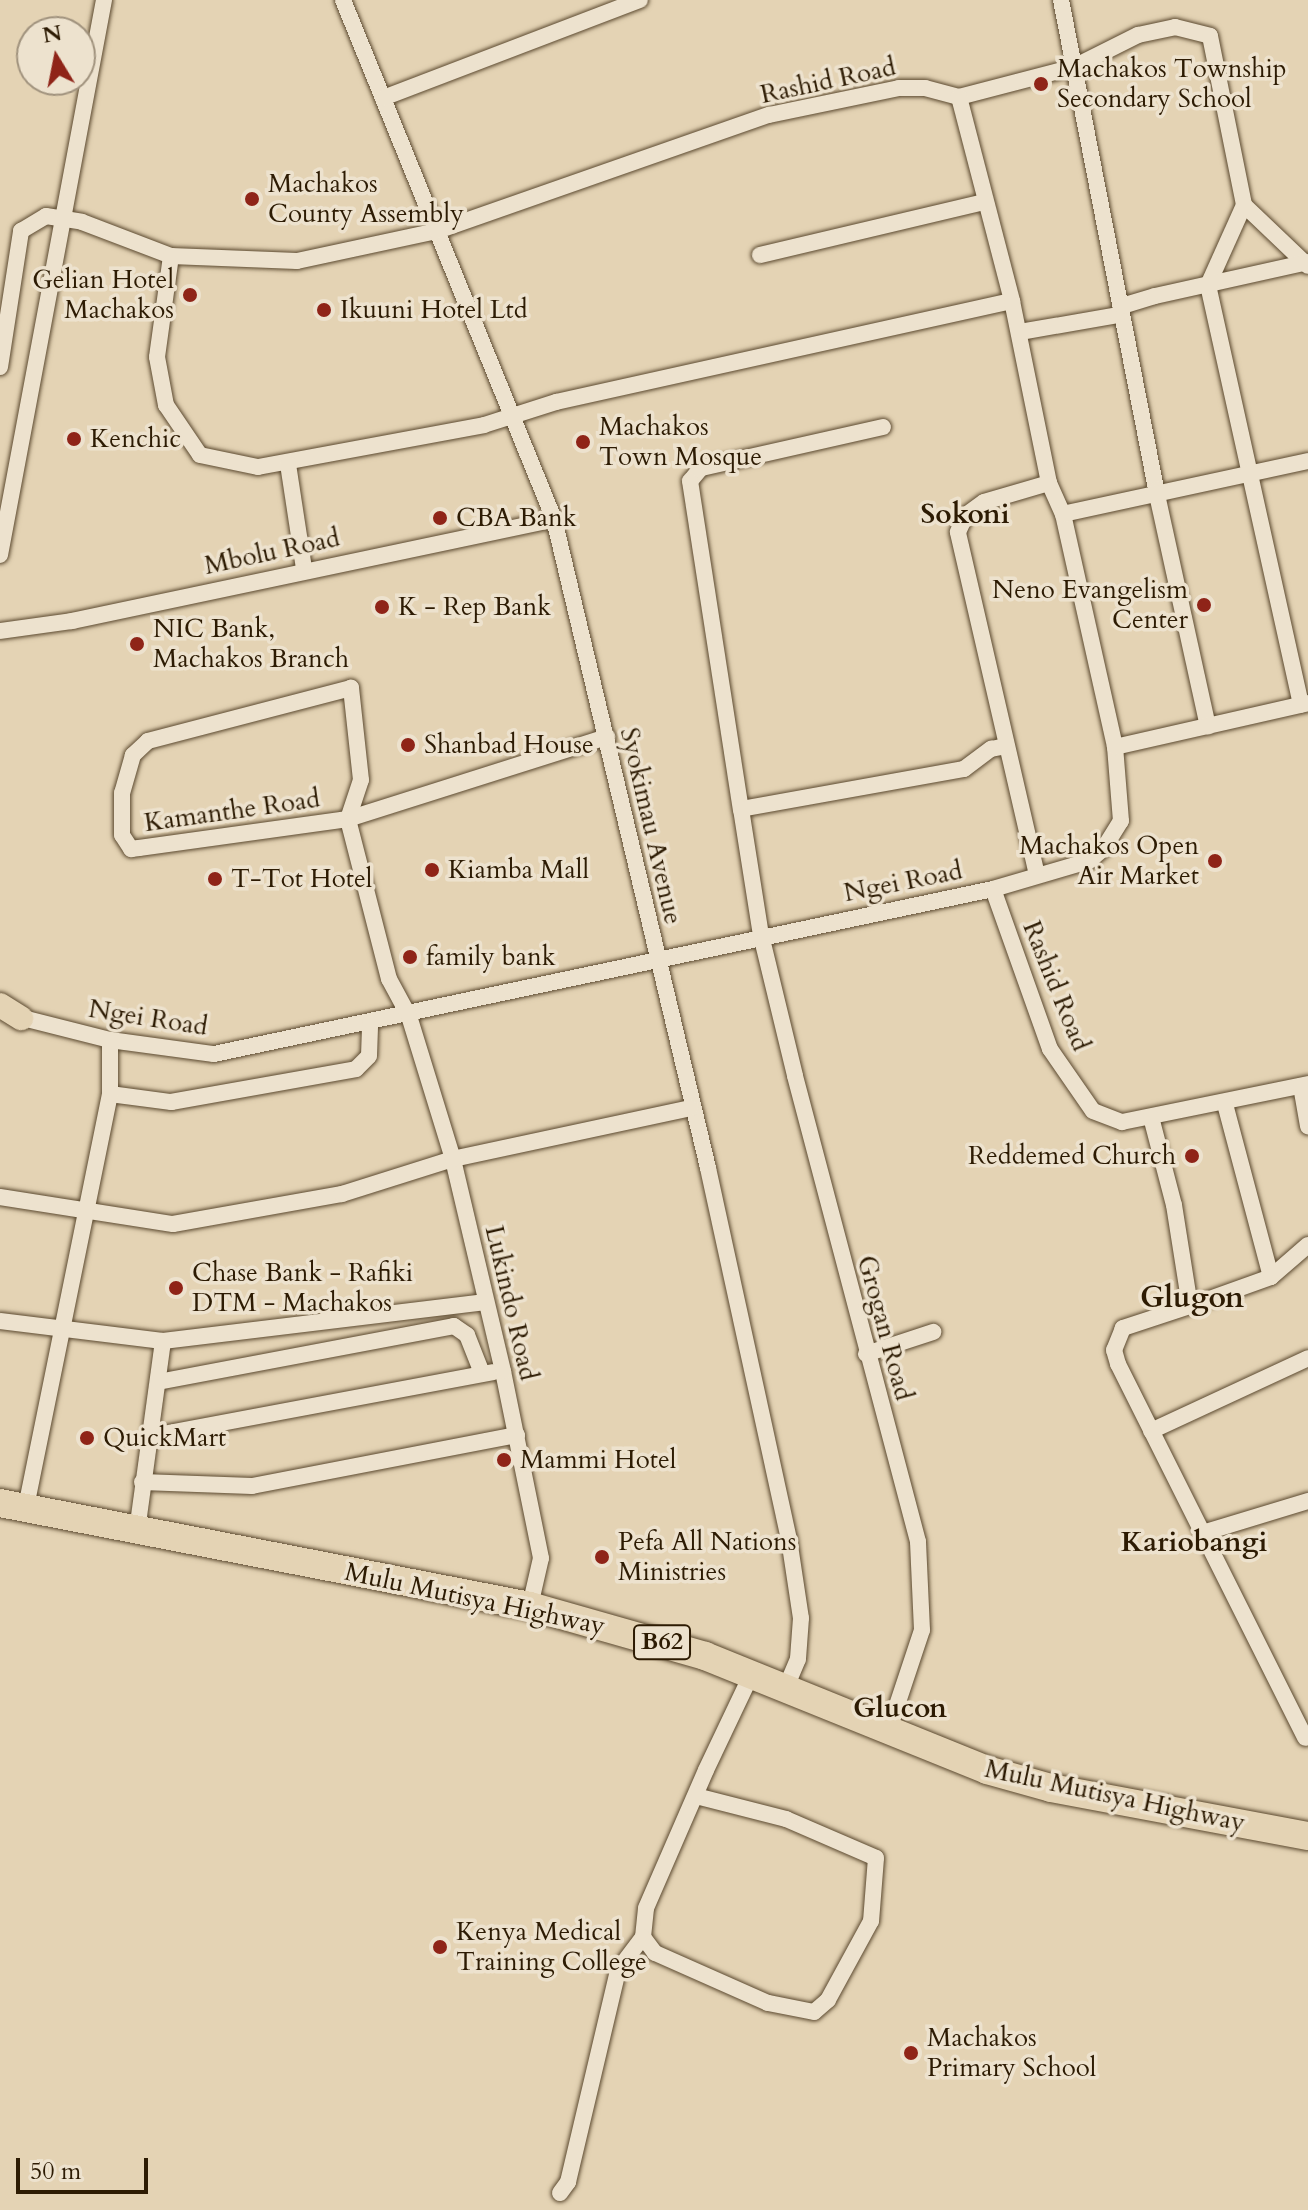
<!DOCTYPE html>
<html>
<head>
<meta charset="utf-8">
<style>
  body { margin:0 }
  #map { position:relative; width:1308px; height:2210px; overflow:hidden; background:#e4d3b4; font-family:Cardo,serif }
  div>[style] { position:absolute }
  .roads { filter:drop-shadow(0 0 2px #5b492f) drop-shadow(0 0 2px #5b492f) }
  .street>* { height:16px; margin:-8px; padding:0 8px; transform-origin:8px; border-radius:8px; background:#ede2ce }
  .primary>* { height:24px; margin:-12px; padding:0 12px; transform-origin:12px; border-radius:12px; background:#e4d3b4 }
  .highway>* { height:28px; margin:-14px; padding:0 14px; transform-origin:14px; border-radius:14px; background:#e4d3b4 }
  .dots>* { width:22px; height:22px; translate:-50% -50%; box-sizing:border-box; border:4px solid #ede2ce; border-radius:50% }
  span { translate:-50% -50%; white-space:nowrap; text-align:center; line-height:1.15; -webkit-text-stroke:7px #ede2ce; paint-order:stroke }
  .shield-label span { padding:2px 6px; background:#ede2ce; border:2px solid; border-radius:6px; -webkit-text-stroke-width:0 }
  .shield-label { font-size:24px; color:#2d1b03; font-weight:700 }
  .poi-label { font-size:26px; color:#2d1b03 }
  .left { translate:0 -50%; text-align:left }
  .right { translate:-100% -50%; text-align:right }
  .street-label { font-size:26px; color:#2d1b03 }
  .neighbourhood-label { font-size:28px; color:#2d1b03; font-weight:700 }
  .quarter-label { font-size:30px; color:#2d1b03; font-weight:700 }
  .north { position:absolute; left:16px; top:16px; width:80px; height:80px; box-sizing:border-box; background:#ede2ce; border:2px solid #a0927d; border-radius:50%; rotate:350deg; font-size:22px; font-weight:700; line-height:32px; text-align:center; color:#2d1b03 }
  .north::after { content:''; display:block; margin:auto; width:28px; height:36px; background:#8f2418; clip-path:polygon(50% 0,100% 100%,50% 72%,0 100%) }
  .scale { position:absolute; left:16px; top:2158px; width:132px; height:36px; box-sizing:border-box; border:4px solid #2d1b03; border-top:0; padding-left:10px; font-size:24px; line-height:28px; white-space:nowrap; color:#2d1b03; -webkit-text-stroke:6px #ede2ce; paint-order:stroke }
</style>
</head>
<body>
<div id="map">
  <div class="roads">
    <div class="street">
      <div style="left:343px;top:0;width:560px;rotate:67.88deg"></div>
      <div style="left:554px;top:519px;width:667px;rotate:76.65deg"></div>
      <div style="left:708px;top:1168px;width:380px;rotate:77.7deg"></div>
      <div style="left:789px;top:1539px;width:80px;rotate:81.4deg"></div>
      <div style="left:801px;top:1618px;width:41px;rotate:94.2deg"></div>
      <div style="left:798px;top:1659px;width:34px;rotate:113deg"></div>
      <div style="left:1061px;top:0;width:499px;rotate:79deg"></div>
      <div style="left:1156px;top:490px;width:242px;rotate:77.6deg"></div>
      <div style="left:959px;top:97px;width:119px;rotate:-14.6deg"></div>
      <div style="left:1074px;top:67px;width:72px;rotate:-26.6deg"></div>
      <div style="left:1138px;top:35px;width:38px;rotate:-12deg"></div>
      <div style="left:1175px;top:27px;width:36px;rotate:14deg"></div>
      <div style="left:1210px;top:36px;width:172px;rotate:78.6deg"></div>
      <div style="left:1244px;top:205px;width:88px;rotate:114.2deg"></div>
      <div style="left:1208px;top:285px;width:430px;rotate:77.5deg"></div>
      <div style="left:383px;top:98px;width:275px;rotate:-20.9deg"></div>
      <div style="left:1244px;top:205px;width:88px;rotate:43.6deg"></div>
      <div style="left:760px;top:255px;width:231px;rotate:-13.3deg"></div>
      <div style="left:171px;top:256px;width:102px;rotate:97.9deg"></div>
      <div style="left:157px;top:357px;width:49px;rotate:79.4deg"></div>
      <div style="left:166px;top:405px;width:60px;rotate:55.8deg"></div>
      <div style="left:200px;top:455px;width:59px;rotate:11.7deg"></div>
      <div style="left:258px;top:467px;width:230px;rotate:-10.5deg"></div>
      <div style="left:484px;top:425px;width:76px;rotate:-17.7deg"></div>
      <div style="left:556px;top:402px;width:467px;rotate:-12.5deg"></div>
      <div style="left:1020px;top:332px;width:99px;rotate:-9.8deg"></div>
      <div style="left:1118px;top:315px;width:10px;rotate:-66deg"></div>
      <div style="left:1122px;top:306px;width:34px;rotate:-17deg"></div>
      <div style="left:1155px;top:296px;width:157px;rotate:-12.5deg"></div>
      <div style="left:0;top:367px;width:138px;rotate:-81.2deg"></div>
      <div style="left:21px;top:231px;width:29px;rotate:-31deg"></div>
      <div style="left:46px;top:216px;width:36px;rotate:9deg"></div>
      <div style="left:82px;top:222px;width:95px;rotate:20.9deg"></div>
      <div style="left:171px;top:256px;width:126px;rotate:2.3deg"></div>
      <div style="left:297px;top:261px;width:143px;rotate:-12.1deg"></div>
      <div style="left:437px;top:231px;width:352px;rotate:-19.3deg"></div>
      <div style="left:769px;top:115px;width:133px;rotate:-11.7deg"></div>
      <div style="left:899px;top:88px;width:26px"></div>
      <div style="left:925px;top:88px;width:35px;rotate:15deg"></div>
      <div style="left:959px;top:97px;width:211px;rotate:75.4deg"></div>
      <div style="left:1012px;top:301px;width:186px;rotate:78.5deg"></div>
      <div style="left:1049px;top:483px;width:34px;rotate:66deg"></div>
      <div style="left:1063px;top:514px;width:239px;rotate:77.4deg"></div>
      <div style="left:883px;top:427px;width:187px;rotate:167.3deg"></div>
      <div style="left:701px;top:468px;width:17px;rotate:130deg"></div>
      <div style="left:690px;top:481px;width:332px;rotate:81.2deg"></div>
      <div style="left:741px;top:809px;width:227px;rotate:-10.2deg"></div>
      <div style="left:964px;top:769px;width:34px;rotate:-37deg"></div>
      <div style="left:991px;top:749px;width:16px;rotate:-11deg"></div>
      <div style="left:288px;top:464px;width:106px;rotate:81.3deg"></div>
      <div style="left:1063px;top:514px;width:251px;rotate:-12.2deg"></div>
      <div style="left:0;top:555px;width:565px;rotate:-79.39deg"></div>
      <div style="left:0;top:631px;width:73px;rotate:-7.9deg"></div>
      <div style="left:72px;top:621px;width:493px;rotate:-11.9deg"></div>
      <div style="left:741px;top:809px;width:128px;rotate:81deg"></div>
      <div style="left:761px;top:935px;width:145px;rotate:76.4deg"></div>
      <div style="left:795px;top:1076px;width:482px;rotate:75.2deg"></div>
      <div style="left:918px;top:1542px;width:88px;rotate:87.4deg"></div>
      <div style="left:922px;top:1630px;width:108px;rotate:108.4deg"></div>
      <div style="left:1037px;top:875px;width:352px;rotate:-103deg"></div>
      <div style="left:958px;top:532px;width:19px;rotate:-65deg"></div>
      <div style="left:966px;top:515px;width:22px;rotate:-36deg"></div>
      <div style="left:984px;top:502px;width:68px;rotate:-16.3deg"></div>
      <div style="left:993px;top:889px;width:170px;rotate:70.4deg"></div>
      <div style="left:1050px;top:1049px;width:75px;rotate:55.3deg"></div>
      <div style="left:1093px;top:1111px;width:31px;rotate:21deg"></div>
      <div style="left:1122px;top:1122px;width:190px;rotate:-11.5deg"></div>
      <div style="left:11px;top:1015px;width:102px;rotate:14.2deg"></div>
      <div style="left:110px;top:1040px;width:105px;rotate:7.7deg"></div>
      <div style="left:214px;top:1054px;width:796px;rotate:-11.96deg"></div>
      <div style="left:993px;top:889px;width:100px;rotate:-16.3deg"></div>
      <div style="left:1089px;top:861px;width:20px;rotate:-41deg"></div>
      <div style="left:1104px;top:848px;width:32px;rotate:-58deg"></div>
      <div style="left:1121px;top:821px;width:74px;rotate:-94.6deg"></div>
      <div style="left:1115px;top:747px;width:198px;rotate:-12.8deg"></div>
      <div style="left:1301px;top:1086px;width:41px;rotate:80.1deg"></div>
      <div style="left:110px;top:1094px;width:62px;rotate:7.5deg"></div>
      <div style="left:171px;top:1102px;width:188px;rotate:-10.1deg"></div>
      <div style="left:356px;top:1069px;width:18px;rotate:-45deg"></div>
      <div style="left:369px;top:1056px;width:33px;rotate:-88deg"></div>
      <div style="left:1225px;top:1104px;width:179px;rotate:75.1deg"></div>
      <div style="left:1151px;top:1117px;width:91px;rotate:75.4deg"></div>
      <div style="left:1174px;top:1205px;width:102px;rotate:81deg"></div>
      <div style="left:1190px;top:1306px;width:71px;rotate:161.8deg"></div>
      <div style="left:1123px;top:1328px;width:24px;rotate:112deg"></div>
      <div style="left:1114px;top:1350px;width:15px;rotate:74deg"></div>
      <div style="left:1118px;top:1364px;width:418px;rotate:63.4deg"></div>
      <div style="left:0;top:1197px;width:175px;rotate:8.9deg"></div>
      <div style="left:173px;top:1224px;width:172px;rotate:-10.1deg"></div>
      <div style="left:342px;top:1194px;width:116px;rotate:-17.5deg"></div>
      <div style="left:453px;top:1159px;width:243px;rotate:-12.1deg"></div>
      <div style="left:1190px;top:1306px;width:86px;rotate:-19.7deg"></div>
      <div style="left:1271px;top:1277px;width:49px;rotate:-40.9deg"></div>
      <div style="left:0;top:1321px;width:164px;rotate:7deg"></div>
      <div style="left:163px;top:1341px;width:193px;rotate:97.8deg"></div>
      <div style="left:163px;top:1341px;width:325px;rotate:-6.9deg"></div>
      <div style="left:866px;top:1354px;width:71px;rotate:-18.2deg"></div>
      <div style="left:158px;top:1382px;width:301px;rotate:-10.7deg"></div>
      <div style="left:454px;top:1326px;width:16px;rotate:35deg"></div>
      <div style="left:467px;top:1335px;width:41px;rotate:68.5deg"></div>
      <div style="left:1151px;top:1431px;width:173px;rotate:-24.9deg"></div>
      <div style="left:152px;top:1436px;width:347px;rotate:-10.6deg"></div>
      <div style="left:142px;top:1482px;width:110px;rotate:2.1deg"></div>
      <div style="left:252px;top:1486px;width:270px;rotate:-10.9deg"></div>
      <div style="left:26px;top:1507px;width:421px;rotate:-78.5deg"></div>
      <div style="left:110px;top:1094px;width:54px;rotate:-90deg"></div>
      <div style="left:1206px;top:1532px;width:107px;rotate:-16.9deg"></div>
      <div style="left:530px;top:1606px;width:49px;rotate:-77.1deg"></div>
      <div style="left:541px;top:1558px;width:191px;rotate:-101.5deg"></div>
      <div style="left:503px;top:1371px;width:218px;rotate:-103.3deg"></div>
      <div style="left:453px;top:1159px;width:150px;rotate:-107.1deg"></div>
      <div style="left:409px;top:1016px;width:42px;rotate:-118.4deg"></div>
      <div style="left:389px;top:979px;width:165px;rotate:-104.4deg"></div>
      <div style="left:348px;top:819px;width:41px;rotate:-71.6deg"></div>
      <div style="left:361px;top:780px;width:93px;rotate:-96.2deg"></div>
      <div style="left:351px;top:688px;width:210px;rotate:165.4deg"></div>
      <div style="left:148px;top:741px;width:21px;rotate:137deg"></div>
      <div style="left:133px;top:755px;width:40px;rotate:106deg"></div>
      <div style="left:122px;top:793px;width:42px;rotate:90deg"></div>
      <div style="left:122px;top:835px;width:17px;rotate:57deg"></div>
      <div style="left:131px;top:849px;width:8px;rotate:-7deg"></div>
      <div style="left:139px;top:848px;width:211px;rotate:-7.9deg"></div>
      <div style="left:348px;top:819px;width:272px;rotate:-17.6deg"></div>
      <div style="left:696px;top:1796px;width:93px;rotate:14.3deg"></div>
      <div style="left:786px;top:1819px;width:98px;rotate:23.4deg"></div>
      <div style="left:876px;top:1858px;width:63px;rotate:94.5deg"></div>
      <div style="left:871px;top:1921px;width:90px;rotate:118.6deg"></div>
      <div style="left:828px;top:2000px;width:18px;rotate:139deg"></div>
      <div style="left:814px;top:2012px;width:47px;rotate:-168.9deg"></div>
      <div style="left:768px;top:2003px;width:124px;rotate:-156.1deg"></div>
      <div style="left:655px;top:1953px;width:20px;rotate:-127deg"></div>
      <div style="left:643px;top:1937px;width:29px;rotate:-84deg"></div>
      <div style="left:646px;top:1908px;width:150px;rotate:-66.5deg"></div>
      <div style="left:706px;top:1770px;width:107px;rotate:-64.6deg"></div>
      <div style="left:560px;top:2193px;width:14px;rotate:-54deg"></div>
      <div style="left:568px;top:2182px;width:218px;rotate:-76.7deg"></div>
      <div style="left:618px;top:1970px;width:41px;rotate:-52.9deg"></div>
    </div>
    <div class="primary">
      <div style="left:0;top:1005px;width:25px;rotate:32deg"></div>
    </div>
    <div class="highway">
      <div style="left:0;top:1503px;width:540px;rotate:11deg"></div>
      <div style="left:530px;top:1606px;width:182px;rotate:15.9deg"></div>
      <div style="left:705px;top:1656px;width:304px;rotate:22deg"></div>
      <div style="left:987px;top:1770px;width:66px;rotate:15.7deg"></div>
      <div style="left:1051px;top:1788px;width:261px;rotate:10.6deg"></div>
    </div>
  </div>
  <div class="dots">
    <div style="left:1041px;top:84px;background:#8f2418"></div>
    <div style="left:252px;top:199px;background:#8f2418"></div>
    <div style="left:190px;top:295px;background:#8f2418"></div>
    <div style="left:324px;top:310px;background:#8f2418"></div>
    <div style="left:74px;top:439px;background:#8f2418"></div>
    <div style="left:583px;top:442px;background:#8f2418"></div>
    <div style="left:440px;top:518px;background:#8f2418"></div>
    <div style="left:1204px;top:605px;background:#8f2418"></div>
    <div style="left:382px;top:607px;background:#8f2418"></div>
    <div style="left:137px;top:644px;background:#8f2418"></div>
    <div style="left:408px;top:745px;background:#8f2418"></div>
    <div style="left:1215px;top:861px;background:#8f2418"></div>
    <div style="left:432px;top:870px;background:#8f2418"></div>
    <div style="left:215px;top:879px;background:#8f2418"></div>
    <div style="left:410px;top:957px;background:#8f2418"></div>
    <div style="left:1192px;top:1156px;background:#8f2418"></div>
    <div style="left:176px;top:1288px;background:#8f2418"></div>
    <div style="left:87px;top:1438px;background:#8f2418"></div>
    <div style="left:504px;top:1460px;background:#8f2418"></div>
    <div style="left:602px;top:1557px;background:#8f2418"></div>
    <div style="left:440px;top:1947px;background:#8f2418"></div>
    <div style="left:911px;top:2053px;background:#8f2418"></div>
  </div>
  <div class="shield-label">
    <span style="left:662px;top:1642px">B62</span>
  </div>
  <div class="poi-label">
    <span class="left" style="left:1057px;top:84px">Machakos Township<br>Secondary School</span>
    <span class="left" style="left:268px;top:199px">Machakos<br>County Assembly</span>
    <span class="right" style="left:174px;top:295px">Gelian Hotel<br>Machakos</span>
    <span class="left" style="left:340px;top:310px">Ikuuni Hotel Ltd</span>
    <span class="left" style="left:599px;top:442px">Machakos<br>Town Mosque</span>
    <span class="left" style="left:90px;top:439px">Kenchic</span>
    <span class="left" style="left:456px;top:518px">CBA Bank</span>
    <span class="right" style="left:1188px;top:605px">Neno Evangelism<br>Center</span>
    <span class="left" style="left:398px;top:607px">K - Rep Bank</span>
    <span class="left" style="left:153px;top:644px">NIC Bank,<br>Machakos Branch</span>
    <span class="left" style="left:424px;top:745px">Shanbad House</span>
    <span class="right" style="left:1199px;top:861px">Machakos Open<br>Air Market</span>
    <span class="left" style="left:448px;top:870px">Kiamba Mall</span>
    <span class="left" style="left:231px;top:879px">T-Tot Hotel</span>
    <span class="left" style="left:426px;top:957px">family bank</span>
    <span class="right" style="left:1176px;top:1156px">Reddemed Church</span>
    <span class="left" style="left:192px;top:1288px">Chase Bank - Rafiki<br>DTM - Machakos</span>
    <span class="left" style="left:103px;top:1438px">QuickMart</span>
    <span class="left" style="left:520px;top:1460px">Mammi Hotel</span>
    <span class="left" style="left:618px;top:1557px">Pefa All Nations<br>Ministries</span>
    <span class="left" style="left:456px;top:1947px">Kenya Medical<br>Training College</span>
    <span class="left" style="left:927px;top:2053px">Machakos<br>Primary School</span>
  </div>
  <div class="street-label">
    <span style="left:828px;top:81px;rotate:-12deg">Rashid Road</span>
    <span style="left:272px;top:552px;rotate:-12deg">Mbolu Road</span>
    <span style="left:232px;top:811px;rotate:-8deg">Kamanthe Road</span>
    <span style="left:651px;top:826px;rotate:77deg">Syokimau Avenue</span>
    <span style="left:903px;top:882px;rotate:-11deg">Ngei Road</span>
    <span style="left:1056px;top:986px;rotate:68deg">Rashid Road</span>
    <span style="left:148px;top:1018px;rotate:9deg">Ngei Road</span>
    <span style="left:511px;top:1303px;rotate:77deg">Lukindo Road</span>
    <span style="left:885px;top:1328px;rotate:75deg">Grogan Road</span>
    <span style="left:475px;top:1599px;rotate:12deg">Mulu Mutisya Highway</span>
    <span style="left:1115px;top:1796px;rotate:12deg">Mulu Mutisya Highway</span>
  </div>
  <div class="neighbourhood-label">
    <span style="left:965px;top:514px">Sokoni</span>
    <span style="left:1194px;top:1542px">Kariobangi</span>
    <span style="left:900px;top:1708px">Glucon</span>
  </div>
  <div class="quarter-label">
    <span style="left:1192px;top:1298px">Glugon</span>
  </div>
  <div class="north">N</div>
  <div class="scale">50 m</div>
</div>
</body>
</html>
